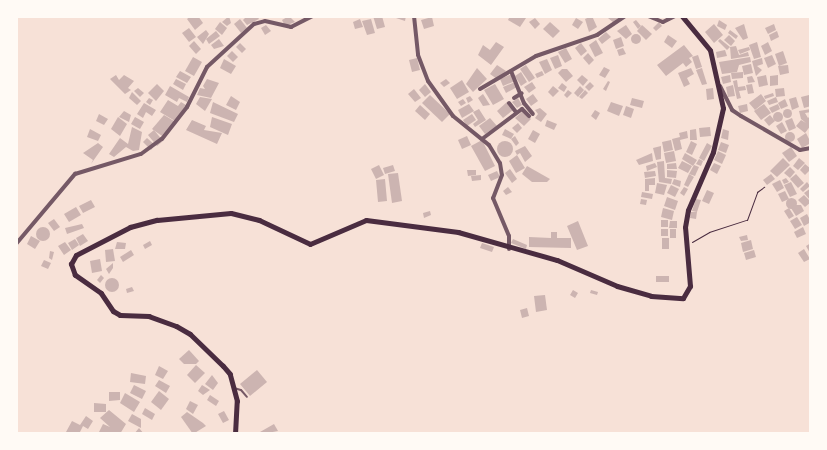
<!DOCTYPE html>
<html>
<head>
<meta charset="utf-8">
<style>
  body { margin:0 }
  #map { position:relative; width:827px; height:450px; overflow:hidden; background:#f7e1d7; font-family:Lato,sans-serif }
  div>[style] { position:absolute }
  .building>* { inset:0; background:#ccb4b1 }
  .round { border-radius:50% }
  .path>* { height:1px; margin:-0.5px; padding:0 0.5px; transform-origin:0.5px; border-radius:0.5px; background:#4a2c40 }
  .service>* { height:2px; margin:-1px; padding:0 1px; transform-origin:1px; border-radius:1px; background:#755966 }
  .minor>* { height:4px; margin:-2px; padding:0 2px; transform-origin:2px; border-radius:2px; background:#755966 }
  .secondary>* { height:5px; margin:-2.5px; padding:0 2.5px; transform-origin:2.5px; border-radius:2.5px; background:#4a2c40 }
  span { translate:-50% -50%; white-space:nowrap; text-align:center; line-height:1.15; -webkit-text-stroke:5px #fffaf5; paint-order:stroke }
  .frame { position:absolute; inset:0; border:18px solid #fffaf5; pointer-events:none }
</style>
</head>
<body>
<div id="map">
  <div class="building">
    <div style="clip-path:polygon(191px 16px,198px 16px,203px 23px,195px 30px,187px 19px)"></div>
    <div style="clip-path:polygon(229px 16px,231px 23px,227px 26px,222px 22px)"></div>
    <div style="clip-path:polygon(247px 16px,257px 16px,259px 19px,247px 25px,243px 20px)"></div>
    <div style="clip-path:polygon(289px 16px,295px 22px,285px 26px,282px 20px)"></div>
    <div style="clip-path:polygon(373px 16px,382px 16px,385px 27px,377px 29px)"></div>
    <div style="clip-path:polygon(390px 16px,406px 16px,405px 21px)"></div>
    <div style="clip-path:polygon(510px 16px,523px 16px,526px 18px,520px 27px,508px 20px)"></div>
    <div style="clip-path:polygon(592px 16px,597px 27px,589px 32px,585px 19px)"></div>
    <div style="clip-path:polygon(610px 16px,620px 16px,621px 18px,614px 23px,608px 18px)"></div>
    <div style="clip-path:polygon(432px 17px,434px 26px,424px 29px,421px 20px)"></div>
    <div style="clip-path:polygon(535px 18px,540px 24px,535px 29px,529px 22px)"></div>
    <div style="clip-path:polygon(576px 18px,583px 22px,578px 29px,572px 25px)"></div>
    <div style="clip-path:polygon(240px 19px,247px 28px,241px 33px,234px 24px)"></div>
    <div style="clip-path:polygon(360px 19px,363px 27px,355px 29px,353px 22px)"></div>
    <div style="clip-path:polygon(371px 19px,375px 33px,367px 35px,362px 21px)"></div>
    <div style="clip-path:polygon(636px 20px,641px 26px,638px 29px,633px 22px)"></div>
    <div style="clip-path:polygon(719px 20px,727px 25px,725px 30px,717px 26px)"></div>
    <div style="clip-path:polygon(220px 22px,227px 28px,222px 35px,215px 29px)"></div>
    <div style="clip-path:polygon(550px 22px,560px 31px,553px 38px,543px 29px)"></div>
    <div style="clip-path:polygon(659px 22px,662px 26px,656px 31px,653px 28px)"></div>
    <div style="clip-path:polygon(714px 24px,723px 35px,714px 43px,705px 32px)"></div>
    <div style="clip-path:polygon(744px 24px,748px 38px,743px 40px,735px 28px)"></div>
    <div style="clip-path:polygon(774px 24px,776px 30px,768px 34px,765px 28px)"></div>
    <div style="clip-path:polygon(266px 25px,271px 31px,265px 35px,261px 28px)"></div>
    <div style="clip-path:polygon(626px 25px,632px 34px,626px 39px,617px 31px)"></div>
    <div style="clip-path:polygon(642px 25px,652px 34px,646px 40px,637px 31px)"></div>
    <div style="clip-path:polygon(189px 28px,196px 37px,189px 42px,182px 33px)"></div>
    <div style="clip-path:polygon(206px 30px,209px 34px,203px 44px,197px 37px)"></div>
    <div style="clip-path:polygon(730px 30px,738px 36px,736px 39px,728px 33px)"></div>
    <div style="clip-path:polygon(216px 31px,220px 36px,209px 44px,206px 39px)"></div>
    <div style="clip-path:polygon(777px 31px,779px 37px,771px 41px,769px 35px)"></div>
    <div style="clip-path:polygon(606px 32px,611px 37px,602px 44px,598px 39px)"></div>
    <div class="round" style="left:631px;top:34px;width:10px;height:10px"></div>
    <div style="clip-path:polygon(668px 35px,677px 41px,672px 48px,664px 42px)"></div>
    <div style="clip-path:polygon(729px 35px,735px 41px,731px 46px,724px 40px)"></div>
    <div style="clip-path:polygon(621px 37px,624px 46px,616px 49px,613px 40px)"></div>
    <div style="clip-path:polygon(219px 39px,224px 46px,214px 49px,211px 45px)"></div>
    <div style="clip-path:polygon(720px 39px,730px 47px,727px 50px,718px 41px)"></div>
    <div style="clip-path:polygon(596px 40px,603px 53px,595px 57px,589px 45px)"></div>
    <div style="clip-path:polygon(194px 41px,201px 49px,196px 54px,189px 46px)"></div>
    <div style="clip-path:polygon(496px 42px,504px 47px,491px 65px,478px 55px,483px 45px,490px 50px)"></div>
    <div style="clip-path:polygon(757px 42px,761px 57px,754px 59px,749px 45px)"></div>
    <div style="clip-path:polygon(768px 42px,772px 51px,765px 55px,761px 46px)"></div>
    <div style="clip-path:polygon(240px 43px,246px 49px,242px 53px,236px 47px)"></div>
    <div style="clip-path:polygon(581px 43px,587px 51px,581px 56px,575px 48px)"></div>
    <div style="clip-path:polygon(684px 45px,693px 56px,689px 58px,692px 62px,686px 67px,683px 63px,666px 76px,657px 65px)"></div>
    <div style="clip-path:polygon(736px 46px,739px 55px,748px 52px,749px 56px,731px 59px,730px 47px)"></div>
    <div style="clip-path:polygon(749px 47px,750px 50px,740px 54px,738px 50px)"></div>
    <div style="clip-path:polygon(566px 48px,572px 59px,565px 63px,558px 52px)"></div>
    <div style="clip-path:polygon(623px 48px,626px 54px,619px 56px,617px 50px)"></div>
    <div style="clip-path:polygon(725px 50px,727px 56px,717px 58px,716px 52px)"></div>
    <div style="clip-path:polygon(232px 51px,238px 57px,233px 62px,227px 56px)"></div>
    <div style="clip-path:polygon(783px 51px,787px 63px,779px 66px,775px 54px)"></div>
    <div style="clip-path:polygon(588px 53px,594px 60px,589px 65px,583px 58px)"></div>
    <div style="clip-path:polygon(558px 55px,562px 66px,555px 69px,550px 58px)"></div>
    <div style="clip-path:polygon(698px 55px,702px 67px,696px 69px,692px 57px)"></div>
    <div style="clip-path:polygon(772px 55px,776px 64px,768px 68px,764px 58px)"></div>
    <div style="clip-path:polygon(193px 57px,202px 62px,194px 76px,185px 71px)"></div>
    <div style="clip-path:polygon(750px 57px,751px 62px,739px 65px,737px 72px,722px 74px,719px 62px)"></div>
    <div style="clip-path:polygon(417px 58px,420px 70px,412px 72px,409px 60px)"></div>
    <div style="clip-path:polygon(762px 58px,763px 64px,757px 66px,762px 70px,756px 76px,752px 61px)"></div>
    <div style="clip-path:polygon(224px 59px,236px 66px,231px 74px,220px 68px)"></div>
    <div style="clip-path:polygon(547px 59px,552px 70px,545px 74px,539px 62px)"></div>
    <div style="clip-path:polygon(751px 64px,753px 73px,744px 75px,742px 66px)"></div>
    <div style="clip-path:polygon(497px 65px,506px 71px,497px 79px,490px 74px)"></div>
    <div style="clip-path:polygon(526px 65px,535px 78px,529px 82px,520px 69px)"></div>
    <div style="clip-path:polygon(788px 65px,789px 73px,780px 75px,778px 66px)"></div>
    <div style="clip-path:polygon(604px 67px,610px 70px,605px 78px,599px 75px)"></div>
    <div style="clip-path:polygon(477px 68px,487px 79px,473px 92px,466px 84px)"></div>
    <div style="clip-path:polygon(691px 68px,694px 74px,687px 78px,690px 84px,684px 87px,678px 73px)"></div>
    <div style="clip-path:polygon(702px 68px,707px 84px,702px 85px,696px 70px)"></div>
    <div style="clip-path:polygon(562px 69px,567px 69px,573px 76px,566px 82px,558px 73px)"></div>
    <div style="clip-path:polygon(180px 71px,191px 77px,187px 83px,176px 77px)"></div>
    <div style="clip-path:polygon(542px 71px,544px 75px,537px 78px,535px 74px)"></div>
    <div style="clip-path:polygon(521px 72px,527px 82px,521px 86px,515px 76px)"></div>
    <div style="clip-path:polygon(743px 72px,743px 78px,732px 79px,731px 73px)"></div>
    <div style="clip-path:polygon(512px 74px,515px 81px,503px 86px,500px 79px)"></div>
    <div style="clip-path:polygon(116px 75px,119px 80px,124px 75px,134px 81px,128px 88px,131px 90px,125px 94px,110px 79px)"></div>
    <div style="clip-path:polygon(582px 75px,588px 80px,583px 86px,577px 80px)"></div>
    <div style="clip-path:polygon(730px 75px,731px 82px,723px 84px,721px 77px)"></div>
    <div style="clip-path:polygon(766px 75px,768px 85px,759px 87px,757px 77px)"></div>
    <div style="clip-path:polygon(778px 75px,778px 85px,770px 86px,770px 76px)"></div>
    <div style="clip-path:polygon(752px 76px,755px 82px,748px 83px,747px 77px)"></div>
    <div style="clip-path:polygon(176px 79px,186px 84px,183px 90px,173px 84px)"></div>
    <div style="clip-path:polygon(207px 79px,219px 83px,211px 98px,197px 95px,200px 88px,205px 89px,203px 86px)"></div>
    <div style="clip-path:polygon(446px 79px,450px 83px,444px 87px,440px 83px)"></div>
    <div style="clip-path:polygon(462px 80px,469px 92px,457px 99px,450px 88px)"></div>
    <div style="clip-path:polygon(737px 80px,738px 87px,745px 86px,746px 90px,739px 91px,741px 98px,737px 99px,733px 81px)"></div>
    <div style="clip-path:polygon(608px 81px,610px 82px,606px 91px,603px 89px)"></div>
    <div style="clip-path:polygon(515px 82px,517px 87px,506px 93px,503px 87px)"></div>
    <div style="clip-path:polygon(532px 82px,536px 88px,529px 93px,524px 87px)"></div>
    <div style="clip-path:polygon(590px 82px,594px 86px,589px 91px,585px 87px)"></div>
    <div style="clip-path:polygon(562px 83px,567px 87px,564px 92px,558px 88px)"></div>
    <div style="clip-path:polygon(157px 84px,164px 91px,156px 101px,148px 93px)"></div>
    <div style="clip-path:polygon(425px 84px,431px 92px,425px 97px,419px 90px)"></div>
    <div style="clip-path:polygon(495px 84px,504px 99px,493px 105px,484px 90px)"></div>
    <div style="clip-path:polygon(752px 84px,754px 93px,748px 94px,746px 85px)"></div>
    <div style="clip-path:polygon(733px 85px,735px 96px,728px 97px,726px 87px)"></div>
    <div style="clip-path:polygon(170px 86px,189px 97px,187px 102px,179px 98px,177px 102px,165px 95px)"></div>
    <div style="clip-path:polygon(553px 86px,559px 91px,553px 97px,548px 92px)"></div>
    <div style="clip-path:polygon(580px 86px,584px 90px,578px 97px,574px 93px)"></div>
    <div style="clip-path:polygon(138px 88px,144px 93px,140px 97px,134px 91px)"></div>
    <div style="clip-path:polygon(713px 88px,714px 99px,707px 100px,706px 89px)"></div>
    <div style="clip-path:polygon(784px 88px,785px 96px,776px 97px,778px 102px,769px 105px,767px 101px,776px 97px,775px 89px)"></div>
    <div style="clip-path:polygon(414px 89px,421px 98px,415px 102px,408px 94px)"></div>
    <div style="clip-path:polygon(568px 90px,572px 93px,567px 98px,564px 95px)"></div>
    <div style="clip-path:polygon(585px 90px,588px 93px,582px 99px,579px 97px)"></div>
    <div style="clip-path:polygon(132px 92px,141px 101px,137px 105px,129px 98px)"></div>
    <div style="clip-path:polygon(773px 93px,774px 96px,765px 99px,764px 96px)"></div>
    <div style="clip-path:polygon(483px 94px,490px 105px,483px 106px,478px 98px)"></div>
    <div style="clip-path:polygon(533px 94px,538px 101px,531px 106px,526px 99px)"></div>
    <div style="clip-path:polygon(761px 94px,766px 101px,755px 110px,749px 103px)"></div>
    <div style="clip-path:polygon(430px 95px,450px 114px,442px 122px,422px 103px)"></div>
    <div style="clip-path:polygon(809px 95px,811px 106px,804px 108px,801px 97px)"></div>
    <div style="clip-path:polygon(231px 96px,240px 102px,236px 110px,226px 105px)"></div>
    <div style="clip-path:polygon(470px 96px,473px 100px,468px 103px,466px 98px)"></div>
    <div style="clip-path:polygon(200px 97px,212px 99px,205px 111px,196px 104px)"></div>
    <div style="clip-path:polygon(796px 97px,799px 107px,792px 110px,789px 99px)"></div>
    <div style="clip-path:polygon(149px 98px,153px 100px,150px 105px,146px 102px)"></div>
    <div style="clip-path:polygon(518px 98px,522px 105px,517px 108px,512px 102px)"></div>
    <div style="clip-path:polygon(632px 98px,644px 101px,642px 108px,630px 105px)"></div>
    <div style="clip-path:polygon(463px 99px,466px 103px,461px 106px,458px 102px)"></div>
    <div style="clip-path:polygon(785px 99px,788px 106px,781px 109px,778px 103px)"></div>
    <div style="clip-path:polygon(168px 100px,178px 106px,181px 102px,186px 105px,175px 121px,160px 112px)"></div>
    <div style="clip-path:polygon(213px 102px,238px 114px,234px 122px,210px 113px)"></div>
    <div style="clip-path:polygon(507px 102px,513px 110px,503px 118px,497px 111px)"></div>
    <div style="clip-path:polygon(611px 102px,623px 106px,619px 116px,607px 111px)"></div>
    <div style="clip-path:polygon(144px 103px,156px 110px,152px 116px,146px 112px,143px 118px,137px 114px)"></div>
    <div style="clip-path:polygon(469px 104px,474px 111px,462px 118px,458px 110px)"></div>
    <div style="clip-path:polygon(747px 104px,748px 111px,740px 113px,738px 106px)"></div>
    <div style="clip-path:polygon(764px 104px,771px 113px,761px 120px,754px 111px)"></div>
    <div style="clip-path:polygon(778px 104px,780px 109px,772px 113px,769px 108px)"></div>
    <div style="clip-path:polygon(420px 105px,430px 114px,425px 120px,415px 111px)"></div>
    <div style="clip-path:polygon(626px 106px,634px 109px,631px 118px,623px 115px)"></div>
    <div style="clip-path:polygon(540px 108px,547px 114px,541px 122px,535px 118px,538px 114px,535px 110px)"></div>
    <div class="round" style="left:782.5px;top:108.5px;width:9px;height:9px"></div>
    <div style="clip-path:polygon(479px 109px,486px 120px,475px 127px,473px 124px,478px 120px,473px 112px)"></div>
    <div style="clip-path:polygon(811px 109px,811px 112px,805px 113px,808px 118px,811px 115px,811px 125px,805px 133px,796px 126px,801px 120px,806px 123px,801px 119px,799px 111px)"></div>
    <div style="clip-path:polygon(595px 110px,600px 113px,596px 120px,591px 116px)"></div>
    <div style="clip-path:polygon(124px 111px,131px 115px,129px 122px,119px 117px)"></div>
    <div style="clip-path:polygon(523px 111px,531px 119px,524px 126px,515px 118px)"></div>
    <div class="round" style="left:773px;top:112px;width:10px;height:10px"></div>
    <div style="clip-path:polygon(99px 114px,108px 119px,104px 125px,96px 121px)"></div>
    <div style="clip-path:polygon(472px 114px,476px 120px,467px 126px,463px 120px)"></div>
    <div style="clip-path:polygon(164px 115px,174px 121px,165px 138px,152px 129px)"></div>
    <div style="clip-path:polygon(770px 115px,775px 121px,769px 126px,764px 120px)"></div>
    <div style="clip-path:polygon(118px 117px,127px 124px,120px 136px,111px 129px)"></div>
    <div style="clip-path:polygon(135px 117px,144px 122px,140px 129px,131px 124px)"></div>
    <div style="clip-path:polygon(212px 117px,232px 124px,228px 135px,210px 127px)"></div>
    <div style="clip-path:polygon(490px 118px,497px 126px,485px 134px,479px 126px)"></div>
    <div style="clip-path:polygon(792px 118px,796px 128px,789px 131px,785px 121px)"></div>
    <div style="clip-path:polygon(192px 120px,206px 126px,204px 130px,222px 133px,217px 144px,186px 130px)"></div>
    <div style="clip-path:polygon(547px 120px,557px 124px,554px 130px,545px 126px)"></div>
    <div style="clip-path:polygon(782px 122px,787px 131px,781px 134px,776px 126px)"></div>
    <div style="clip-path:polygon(518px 123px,522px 128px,517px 133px,512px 128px)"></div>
    <div style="clip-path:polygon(132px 127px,142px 132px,139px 150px,133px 151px,126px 147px,114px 157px,109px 154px,120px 138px,128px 144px)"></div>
    <div style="clip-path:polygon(710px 127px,711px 136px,700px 137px,699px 128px)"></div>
    <div style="clip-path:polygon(90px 129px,101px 135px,98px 141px,87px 137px)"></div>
    <div style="clip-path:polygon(505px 129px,514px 134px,511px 139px,502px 135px)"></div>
    <div style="clip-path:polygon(696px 129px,697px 140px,690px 140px,690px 130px)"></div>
    <div style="clip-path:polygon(723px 129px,729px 131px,728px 140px,721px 138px)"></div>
    <div style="clip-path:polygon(154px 130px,163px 141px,157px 146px,148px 135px)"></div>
    <div style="clip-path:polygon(533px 130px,540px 134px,535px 143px,528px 139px)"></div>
    <div style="clip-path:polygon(687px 131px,688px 138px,680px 140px,682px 149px,675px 151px,672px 139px,680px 137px,679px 133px)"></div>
    <div class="round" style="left:785px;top:132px;width:10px;height:10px"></div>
    <div style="clip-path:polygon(806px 133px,811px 143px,802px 148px,797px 139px)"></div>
    <div style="clip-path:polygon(467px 136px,471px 145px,462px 149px,458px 140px)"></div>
    <div style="clip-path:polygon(515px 136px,519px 143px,516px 146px,511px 139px)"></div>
    <div style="clip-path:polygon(147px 138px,155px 145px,151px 150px,143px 142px)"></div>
    <div style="clip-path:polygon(482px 140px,495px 166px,485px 171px,471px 146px)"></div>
    <div style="clip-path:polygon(671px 140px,673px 150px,664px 152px,662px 142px)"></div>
    <div style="clip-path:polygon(691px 141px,697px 144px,692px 155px,686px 152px)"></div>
    <div class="round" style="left:497px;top:141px;width:16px;height:16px"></div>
    <div style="clip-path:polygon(721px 142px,729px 145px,726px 153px,718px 150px)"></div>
    <div style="clip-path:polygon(98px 143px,103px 147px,91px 164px,93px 160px,83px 153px)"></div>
    <div style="clip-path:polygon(707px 143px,712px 146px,704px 161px,699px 158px)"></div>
    <div style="clip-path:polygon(525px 146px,532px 156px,525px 162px,520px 153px,517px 155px,515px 151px)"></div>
    <div style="clip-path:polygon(661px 146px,661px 159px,656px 160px,653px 148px)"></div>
    <div style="clip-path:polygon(791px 147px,797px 156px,789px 162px,782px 153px)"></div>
    <div style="clip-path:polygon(674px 151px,676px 161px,666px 163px,664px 153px)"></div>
    <div style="clip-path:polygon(718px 151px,726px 155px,722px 164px,714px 160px)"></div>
    <div style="clip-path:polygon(652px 153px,653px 161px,639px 165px,636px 160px)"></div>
    <div style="clip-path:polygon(685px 153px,697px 160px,693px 166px,682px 159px)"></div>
    <div style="clip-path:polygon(517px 155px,525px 168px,516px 173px,509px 161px)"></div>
    <div style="clip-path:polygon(783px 158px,790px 165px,777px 177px,770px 171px)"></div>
    <div style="clip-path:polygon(799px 158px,805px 163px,798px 170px,793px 166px)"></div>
    <div style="clip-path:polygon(699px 159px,703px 161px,701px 166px,696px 164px)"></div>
    <div style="clip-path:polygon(664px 161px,665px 178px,672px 179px,671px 184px,659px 182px,657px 162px)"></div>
    <div style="clip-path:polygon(682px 161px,692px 166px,688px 173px,678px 168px)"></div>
    <div style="clip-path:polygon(655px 163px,657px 167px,647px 171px,646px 166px)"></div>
    <div style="clip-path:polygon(676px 163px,677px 169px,667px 169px,667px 164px)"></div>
    <div style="clip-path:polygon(714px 163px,721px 166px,717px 174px,710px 170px)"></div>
    <div style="clip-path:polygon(805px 164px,811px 169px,805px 175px,800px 170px)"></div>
    <div style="clip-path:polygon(379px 165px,384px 175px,376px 179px,371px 169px)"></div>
    <div style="clip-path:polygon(393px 165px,395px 171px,385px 174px,383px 168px)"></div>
    <div style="clip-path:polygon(694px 165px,699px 167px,695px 176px,689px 174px)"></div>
    <div style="clip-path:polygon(527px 166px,550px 179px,547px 182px,532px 182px,522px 174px)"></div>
    <div style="clip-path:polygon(790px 167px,795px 172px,790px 178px,784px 173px)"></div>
    <div style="clip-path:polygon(510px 169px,517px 179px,512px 183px,505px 173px)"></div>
    <div style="clip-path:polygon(467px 170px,476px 170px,476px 175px,468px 176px)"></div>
    <div style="clip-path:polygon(667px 170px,677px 171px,676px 178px,667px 177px)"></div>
    <div style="clip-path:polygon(497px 171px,500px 177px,491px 181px,488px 175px)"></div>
    <div style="clip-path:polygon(655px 171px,656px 176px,645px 178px,644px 172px)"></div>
    <div style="clip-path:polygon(398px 173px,402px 201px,392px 203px,388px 174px)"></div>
    <div style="clip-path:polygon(689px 174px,694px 177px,688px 187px,684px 185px)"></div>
    <div style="clip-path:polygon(771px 174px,775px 179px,767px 185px,763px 180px)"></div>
    <div style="clip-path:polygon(796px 174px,804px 183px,798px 188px,790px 179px)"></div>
    <div style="clip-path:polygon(481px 175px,481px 180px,472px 181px,471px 176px)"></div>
    <div style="clip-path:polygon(655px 178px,655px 185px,649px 185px,649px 191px,645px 191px,645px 179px)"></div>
    <div style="clip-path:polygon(786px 178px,789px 182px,784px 184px,782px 180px)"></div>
    <div style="clip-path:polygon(385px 179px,387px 201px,378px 202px,376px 180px)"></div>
    <div style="clip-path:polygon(674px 179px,681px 181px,680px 187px,672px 184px)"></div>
    <div style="clip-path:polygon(780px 180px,784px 188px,777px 192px,772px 184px)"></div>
    <div style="clip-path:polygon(791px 182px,797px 194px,790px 197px,784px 185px)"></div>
    <div style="clip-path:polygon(807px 182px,810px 186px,803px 192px,800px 189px)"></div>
    <div style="clip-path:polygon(657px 183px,667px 185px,664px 195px,655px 193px)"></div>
    <div style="clip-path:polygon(671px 185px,679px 189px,675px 197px,667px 193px)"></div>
    <div style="clip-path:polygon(508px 187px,512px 192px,506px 195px,503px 191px)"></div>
    <div style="clip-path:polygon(684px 187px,688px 189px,684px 196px,680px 193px)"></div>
    <div style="clip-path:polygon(811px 188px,811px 201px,804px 193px)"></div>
    <div style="clip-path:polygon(707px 190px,714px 193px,709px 204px,702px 201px)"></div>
    <div style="clip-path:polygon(785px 191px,789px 199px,782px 202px,778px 194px)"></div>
    <div style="clip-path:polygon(642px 192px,653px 194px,652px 199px,641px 197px)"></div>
    <div style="clip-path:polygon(804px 195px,811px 202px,805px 207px,798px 200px)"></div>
    <div style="clip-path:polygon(667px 197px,678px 201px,675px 210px,664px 206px)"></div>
    <div class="round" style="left:785.5px;top:197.5px;width:11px;height:11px"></div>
    <div style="clip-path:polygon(641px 199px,647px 200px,646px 205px,640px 204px)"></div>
    <div style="clip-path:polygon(696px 199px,701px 200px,697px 212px,692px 211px)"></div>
    <div style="clip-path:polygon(91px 200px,95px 207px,83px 213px,79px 206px)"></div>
    <div style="clip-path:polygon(795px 205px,801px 205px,804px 211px,796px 216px,791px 208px)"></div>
    <div style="clip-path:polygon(76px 207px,81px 215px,69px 222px,64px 214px)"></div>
    <div style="clip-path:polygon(663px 208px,674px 211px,672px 220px,661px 217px)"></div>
    <div style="clip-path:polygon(789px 208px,794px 216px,789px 219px,784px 211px)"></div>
    <div style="clip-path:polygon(430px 211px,431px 215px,424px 218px,423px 213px)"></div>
    <div style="clip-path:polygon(691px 212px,697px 212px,696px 219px,690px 218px)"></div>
    <div style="clip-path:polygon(807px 214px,811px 222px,804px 226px,800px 218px)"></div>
    <div style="clip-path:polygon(797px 217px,802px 225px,795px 229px,790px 221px)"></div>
    <div style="clip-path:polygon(54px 219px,60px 227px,54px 231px,48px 223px)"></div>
    <div style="clip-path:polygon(661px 220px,668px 220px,668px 227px,661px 227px)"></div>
    <div style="clip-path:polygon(578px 221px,588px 246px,577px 250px,567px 226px)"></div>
    <div style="clip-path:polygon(670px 221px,677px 221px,677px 228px,669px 228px)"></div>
    <div style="clip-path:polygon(82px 224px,84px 228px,67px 234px,65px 228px)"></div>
    <div class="round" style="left:36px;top:227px;width:14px;height:14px"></div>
    <div style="clip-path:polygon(803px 227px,806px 234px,797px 238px,794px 232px)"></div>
    <div style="clip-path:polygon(661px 229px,668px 229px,668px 236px,661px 236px)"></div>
    <div style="clip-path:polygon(670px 229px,676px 229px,676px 238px,670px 238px)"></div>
    <div style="clip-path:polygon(551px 232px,557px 232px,557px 238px,571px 238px,571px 248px,529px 247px,529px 237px,551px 238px)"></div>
    <div style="clip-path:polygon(83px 234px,88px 241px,80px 246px,76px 238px)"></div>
    <div style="clip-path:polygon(747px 235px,748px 240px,741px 241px,739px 237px)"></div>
    <div style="clip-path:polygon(31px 236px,40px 241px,35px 249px,27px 244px)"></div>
    <div style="clip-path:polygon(662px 238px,669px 238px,669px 249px,662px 249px)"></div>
    <div style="clip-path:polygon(75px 239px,79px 245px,72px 250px,68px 243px)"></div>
    <div style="clip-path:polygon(513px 239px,527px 245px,526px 249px,511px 243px)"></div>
    <div style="clip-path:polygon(751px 240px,753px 249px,743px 252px,741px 243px)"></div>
    <div style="clip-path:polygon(150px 241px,152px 245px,145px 249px,143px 245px)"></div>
    <div style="clip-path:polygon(65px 242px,71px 250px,64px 255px,58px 246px)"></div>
    <div style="clip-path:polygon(117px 242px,126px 243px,125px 249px,115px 249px)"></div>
    <div style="clip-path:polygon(482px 243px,494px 247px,492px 252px,480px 248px)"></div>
    <div style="clip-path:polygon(811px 243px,811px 255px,806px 246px)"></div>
    <div style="clip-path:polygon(113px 249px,115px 261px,106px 262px,105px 250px)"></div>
    <div style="clip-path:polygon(804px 249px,810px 259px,804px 262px,798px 253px)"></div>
    <div style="clip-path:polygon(131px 250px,134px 255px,123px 262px,120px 257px)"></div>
    <div style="clip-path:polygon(754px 250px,756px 257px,746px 260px,744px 253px)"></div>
    <div style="clip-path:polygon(50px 251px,54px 252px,52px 260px,49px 258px)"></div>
    <div style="clip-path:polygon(100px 259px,102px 271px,92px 273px,90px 261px)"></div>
    <div style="clip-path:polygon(44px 260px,51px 263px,48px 269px,41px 266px)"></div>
    <div style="clip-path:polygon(113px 263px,113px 268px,109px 274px,106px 269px)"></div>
    <div style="clip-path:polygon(101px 275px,104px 278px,100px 283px,97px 280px)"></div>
    <div style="clip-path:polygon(656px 276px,669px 276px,669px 282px,656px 282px)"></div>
    <div class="round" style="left:105px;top:278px;width:14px;height:14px"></div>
    <div style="clip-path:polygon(132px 287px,134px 291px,127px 293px,126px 289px)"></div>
    <div style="clip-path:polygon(573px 290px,578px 293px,575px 298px,570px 295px)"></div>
    <div style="clip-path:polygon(591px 290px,598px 292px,597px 295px,590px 293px)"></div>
    <div style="clip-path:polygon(545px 295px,547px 310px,536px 312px,534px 296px)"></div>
    <div style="clip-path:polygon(527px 308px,529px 316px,522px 318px,520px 310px)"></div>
    <div style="clip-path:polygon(189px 350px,199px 361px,196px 364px,184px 364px,179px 359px)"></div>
    <div style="clip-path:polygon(196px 365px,205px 373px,195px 383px,187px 375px)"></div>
    <div style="clip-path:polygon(159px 366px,168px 371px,163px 379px,155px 375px)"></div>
    <div style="clip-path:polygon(257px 370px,267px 382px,250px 396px,240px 384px)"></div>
    <div style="clip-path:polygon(131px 373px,146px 376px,145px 384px,130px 382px)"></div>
    <div style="clip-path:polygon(212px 375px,218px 383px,213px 390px,205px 384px)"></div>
    <div style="clip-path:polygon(159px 380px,170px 386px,166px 393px,155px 386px)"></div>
    <div style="clip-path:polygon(134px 385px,146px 391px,142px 399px,130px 393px)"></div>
    <div style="clip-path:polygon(202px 385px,210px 390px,203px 395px,198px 391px)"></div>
    <div style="clip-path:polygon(159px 391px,169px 399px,161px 410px,151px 402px)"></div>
    <div style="clip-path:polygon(109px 392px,120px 392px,120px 400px,109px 401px)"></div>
    <div style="clip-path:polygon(125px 393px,140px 402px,134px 412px,120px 403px)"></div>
    <div style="clip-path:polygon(210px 395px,219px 401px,216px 406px,207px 400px)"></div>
    <div style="clip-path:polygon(190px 401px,198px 405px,193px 414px,186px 409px)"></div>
    <div style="clip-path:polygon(94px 403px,106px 404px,106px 412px,94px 412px)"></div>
    <div style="clip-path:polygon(145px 408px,155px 414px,152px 420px,142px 414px)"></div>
    <div style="clip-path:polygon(109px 410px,126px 424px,120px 434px,99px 432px,103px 424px,110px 427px,100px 418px)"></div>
    <div style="clip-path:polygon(224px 411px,229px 420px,223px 423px,218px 414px)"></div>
    <div style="clip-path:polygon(187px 412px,203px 423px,206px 426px,193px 434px,181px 417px)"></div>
    <div style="clip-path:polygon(132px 414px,141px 419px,141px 428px,128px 421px)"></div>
    <div style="clip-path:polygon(86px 416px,93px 421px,88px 429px,83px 426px,79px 434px,66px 432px,72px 421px,80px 425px)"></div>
    <div style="clip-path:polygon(274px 424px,278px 431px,262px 434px,260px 432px)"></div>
    <div style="clip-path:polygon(139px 428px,144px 434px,134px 434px)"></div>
  </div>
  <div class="path">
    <div style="left:692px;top:242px;width:20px;rotate:-30deg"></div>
    <div style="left:709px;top:232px;width:40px;rotate:-18deg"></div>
    <div style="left:747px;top:220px;width:30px;rotate:-70deg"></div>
    <div style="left:757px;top:192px;width:9px;rotate:-36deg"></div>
  </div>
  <div class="service">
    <div style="left:234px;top:388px;width:7px;rotate:16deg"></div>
    <div style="left:241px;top:390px;width:9px;rotate:49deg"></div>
  </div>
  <div class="minor">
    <div style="left:414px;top:16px;width:39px;rotate:84deg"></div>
    <div style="left:418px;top:55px;width:28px;rotate:69deg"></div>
    <div style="left:428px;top:81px;width:43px;rotate:54.5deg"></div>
    <div style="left:453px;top:116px;width:46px;rotate:38.9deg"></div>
    <div style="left:489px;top:145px;width:21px;rotate:59deg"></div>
    <div style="left:500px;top:163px;width:12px;rotate:81deg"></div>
    <div style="left:502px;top:175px;width:25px;rotate:111deg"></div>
    <div style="left:493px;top:198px;width:41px;rotate:67.2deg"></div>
    <div style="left:509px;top:236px;width:13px;rotate:90deg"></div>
    <div style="left:648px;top:16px;width:16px;rotate:22deg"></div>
    <div style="left:663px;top:22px;width:13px;rotate:-27deg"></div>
    <div style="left:511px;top:71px;width:35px;rotate:68deg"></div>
    <div style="left:524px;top:103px;width:14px;rotate:51deg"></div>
    <div style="left:720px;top:86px;width:27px;rotate:63deg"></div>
    <div style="left:732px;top:110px;width:11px;rotate:34deg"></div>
    <div style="left:741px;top:116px;width:68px;rotate:30deg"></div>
    <div style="left:800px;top:150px;width:11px;rotate:-10deg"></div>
    <div style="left:480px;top:89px;width:65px;rotate:-30.5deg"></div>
    <div style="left:536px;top:56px;width:65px;rotate:-19deg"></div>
    <div style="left:597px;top:35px;width:34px;rotate:-34deg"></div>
    <div style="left:514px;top:98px;width:9px;rotate:-32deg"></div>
    <div style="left:509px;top:103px;width:11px;rotate:52deg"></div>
    <div style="left:482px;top:139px;width:50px;rotate:-36.9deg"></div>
    <div style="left:522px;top:109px;width:10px;rotate:45deg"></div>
    <div style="left:16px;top:244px;width:92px;rotate:-49.9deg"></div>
    <div style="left:75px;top:174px;width:69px;rotate:-16.9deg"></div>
    <div style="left:141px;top:154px;width:26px;rotate:-36deg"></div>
    <div style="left:162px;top:139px;width:41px;rotate:-52deg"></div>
    <div style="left:187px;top:107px;width:45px;rotate:-63.4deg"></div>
    <div style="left:207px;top:67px;width:64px;rotate:-42.5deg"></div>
    <div style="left:254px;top:24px;width:11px;rotate:-15deg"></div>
    <div style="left:265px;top:21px;width:27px;rotate:13deg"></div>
    <div style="left:291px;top:27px;width:25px;rotate:-27deg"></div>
  </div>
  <div class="secondary">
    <div style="left:235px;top:434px;width:33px;rotate:-87deg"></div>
    <div style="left:237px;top:401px;width:28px;rotate:-105deg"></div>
    <div style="left:230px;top:374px;width:11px;rotate:-131deg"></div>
    <div style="left:223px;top:366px;width:46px;rotate:-135.9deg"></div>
    <div style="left:190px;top:334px;width:16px;rotate:-150deg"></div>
    <div style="left:176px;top:326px;width:29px;rotate:-160deg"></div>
    <div style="left:149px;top:316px;width:29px;rotate:-178deg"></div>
    <div style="left:120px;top:315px;width:8px;rotate:-150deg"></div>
    <div style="left:113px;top:311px;width:22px;rotate:-124deg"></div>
    <div style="left:101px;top:293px;width:32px;rotate:-145deg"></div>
    <div style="left:75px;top:275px;width:12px;rotate:-110deg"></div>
    <div style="left:71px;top:264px;width:10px;rotate:-61deg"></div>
    <div style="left:76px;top:255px;width:61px;rotate:-27.4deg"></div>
    <div style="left:130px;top:227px;width:28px;rotate:-15deg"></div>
    <div style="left:157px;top:220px;width:74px;rotate:-5.4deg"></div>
    <div style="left:231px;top:213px;width:29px;rotate:14deg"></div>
    <div style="left:259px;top:220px;width:56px;rotate:25.2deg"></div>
    <div style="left:310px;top:244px;width:61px;rotate:-23.2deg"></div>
    <div style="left:366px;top:220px;width:93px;rotate:7.4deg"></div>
    <div style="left:458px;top:232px;width:103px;rotate:15.8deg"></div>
    <div style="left:557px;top:260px;width:65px;rotate:23.4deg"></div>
    <div style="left:617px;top:286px;width:35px;rotate:16deg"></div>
    <div style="left:651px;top:296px;width:32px;rotate:4deg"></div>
    <div style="left:683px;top:298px;width:14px;rotate:-60deg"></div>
    <div style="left:690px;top:286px;width:59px;rotate:-94.8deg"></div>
    <div style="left:685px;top:227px;width:17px;rotate:-80deg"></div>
    <div style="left:688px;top:210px;width:63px;rotate:-66.7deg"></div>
    <div style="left:713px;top:152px;width:45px;rotate:-77.2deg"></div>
    <div style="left:723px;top:108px;width:59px;rotate:-102.6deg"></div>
    <div style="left:710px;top:50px;width:44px;rotate:-129.5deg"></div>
  </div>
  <div class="frame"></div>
</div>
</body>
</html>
